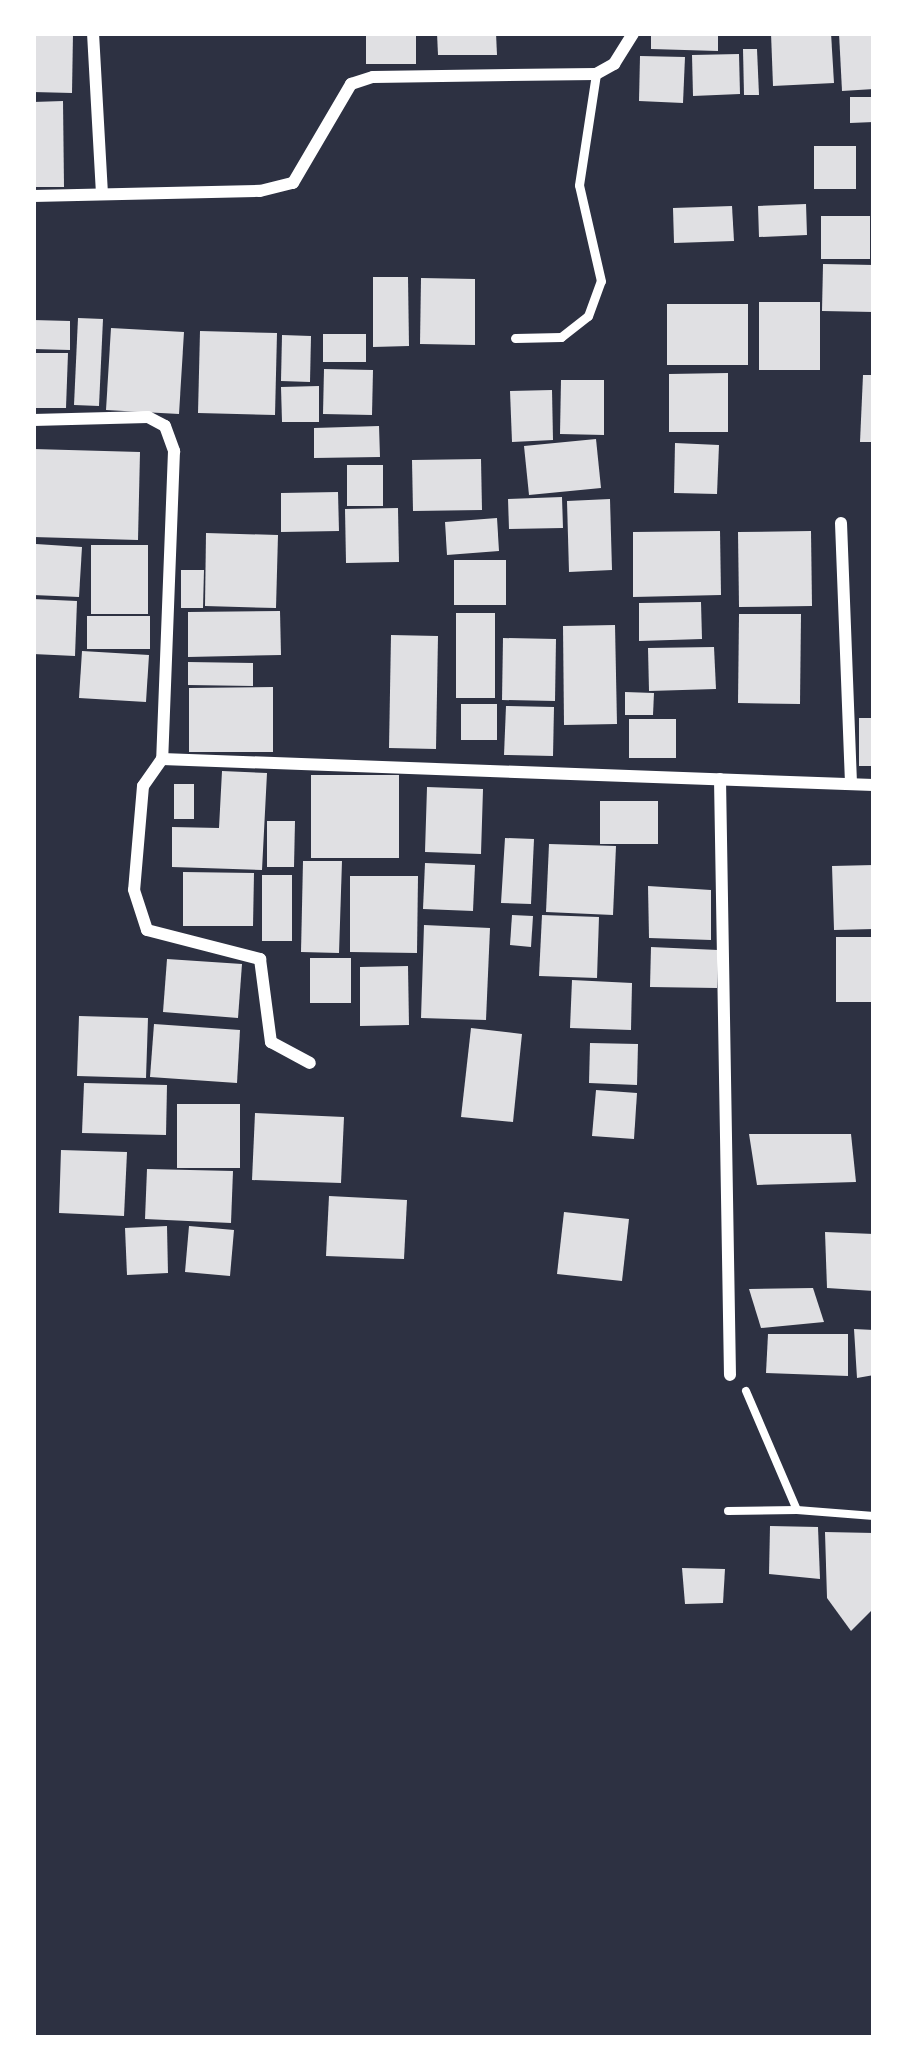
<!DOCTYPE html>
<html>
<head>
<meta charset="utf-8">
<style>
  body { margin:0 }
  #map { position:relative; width:907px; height:2071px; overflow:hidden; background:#2d3142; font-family:"Archivo Narrow",sans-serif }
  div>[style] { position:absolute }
  .building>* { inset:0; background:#e0e0e3 }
  .path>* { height:8px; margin:-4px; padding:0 4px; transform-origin:4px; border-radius:4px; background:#fff }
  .service>* { height:9px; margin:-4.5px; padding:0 4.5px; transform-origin:4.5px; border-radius:4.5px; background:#fff }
  .minor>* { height:12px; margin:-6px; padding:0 6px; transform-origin:6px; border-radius:6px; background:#fff }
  span { translate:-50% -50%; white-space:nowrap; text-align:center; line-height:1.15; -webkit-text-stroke:10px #fff; paint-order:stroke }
  .frame { position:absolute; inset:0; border:36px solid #fff; pointer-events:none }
</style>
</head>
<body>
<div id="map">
  <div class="building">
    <div style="clip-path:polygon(33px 33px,73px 33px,72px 93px,33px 92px)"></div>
    <div style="clip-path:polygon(366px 33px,416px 33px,416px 64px,366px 64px)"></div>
    <div style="clip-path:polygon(437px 33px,496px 33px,497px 55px,438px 55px)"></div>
    <div style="clip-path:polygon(651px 33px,718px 33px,718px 51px,651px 49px)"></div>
    <div style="clip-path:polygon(771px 33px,831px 33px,834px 83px,773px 86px)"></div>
    <div style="clip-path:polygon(839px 33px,874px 33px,874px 89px,842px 91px)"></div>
    <div style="clip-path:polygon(743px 49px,757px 49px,759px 95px,744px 95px)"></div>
    <div style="clip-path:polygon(739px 54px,740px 94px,693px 96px,692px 55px)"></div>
    <div style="clip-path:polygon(640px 56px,685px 57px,683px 103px,639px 101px)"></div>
    <div style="clip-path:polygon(850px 97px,874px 97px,874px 122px,850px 123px)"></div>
    <div style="clip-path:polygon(63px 101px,64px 187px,33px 187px,33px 102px)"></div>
    <div style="clip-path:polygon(814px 146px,856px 146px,856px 189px,814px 189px)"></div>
    <div style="clip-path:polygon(806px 204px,807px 235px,759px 237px,758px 206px)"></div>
    <div style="clip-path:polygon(732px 206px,734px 241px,674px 243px,673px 208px)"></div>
    <div style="clip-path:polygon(821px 216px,870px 216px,870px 259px,821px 259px)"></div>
    <div style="clip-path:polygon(823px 264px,874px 265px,874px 312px,822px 311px)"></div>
    <div style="clip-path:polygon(373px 277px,408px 277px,409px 346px,373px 347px)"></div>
    <div style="clip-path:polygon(421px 278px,475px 279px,475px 345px,420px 344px)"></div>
    <div style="clip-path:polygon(759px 302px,820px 302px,820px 370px,759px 370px)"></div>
    <div style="clip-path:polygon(667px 304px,748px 304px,748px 365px,667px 365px)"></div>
    <div style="clip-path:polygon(78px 318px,103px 319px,99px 406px,74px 405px)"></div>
    <div style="clip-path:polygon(33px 320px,70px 321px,70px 350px,33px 349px)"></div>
    <div style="clip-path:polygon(111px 328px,184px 332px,179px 414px,106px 410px)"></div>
    <div style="clip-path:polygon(200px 331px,277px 333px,275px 415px,198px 413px)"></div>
    <div style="clip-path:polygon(323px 334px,366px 334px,366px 362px,323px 362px)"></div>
    <div style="clip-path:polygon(282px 335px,311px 336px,310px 382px,281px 381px)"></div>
    <div style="clip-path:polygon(33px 353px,68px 353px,66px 408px,33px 408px)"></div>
    <div style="clip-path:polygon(324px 369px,373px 370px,372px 415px,323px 414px)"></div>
    <div style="clip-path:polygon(728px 373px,728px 432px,669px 432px,669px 374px)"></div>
    <div style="clip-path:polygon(863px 375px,874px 375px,874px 442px,860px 442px)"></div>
    <div style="clip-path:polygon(561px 380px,604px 380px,604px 435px,560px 434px)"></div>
    <div style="clip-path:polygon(319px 386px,319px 422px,282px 422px,281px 387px)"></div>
    <div style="clip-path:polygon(552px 390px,553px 440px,512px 442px,510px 391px)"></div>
    <div style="clip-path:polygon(379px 426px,380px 457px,314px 458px,314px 428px)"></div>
    <div style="clip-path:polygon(596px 439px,601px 488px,529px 495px,524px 446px)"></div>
    <div style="clip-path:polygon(675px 443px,719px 445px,717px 494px,674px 493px)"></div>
    <div style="clip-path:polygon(33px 449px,140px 452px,138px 540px,33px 537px)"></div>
    <div style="clip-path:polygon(481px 459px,482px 510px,413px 511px,412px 460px)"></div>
    <div style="clip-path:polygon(347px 465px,383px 465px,383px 506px,347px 506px)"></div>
    <div style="clip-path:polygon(338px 492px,339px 531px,281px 532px,281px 493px)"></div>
    <div style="clip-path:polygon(562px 497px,563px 528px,509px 529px,508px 499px)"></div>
    <div style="clip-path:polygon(610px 499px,612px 570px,569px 572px,567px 501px)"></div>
    <div style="clip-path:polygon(398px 508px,399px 562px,346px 563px,345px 509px)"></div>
    <div style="clip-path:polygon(497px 518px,499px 551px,447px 555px,445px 522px)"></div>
    <div style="clip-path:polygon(720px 531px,721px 595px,633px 597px,633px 532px)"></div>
    <div style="clip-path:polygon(811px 531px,812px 606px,739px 607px,738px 532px)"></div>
    <div style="clip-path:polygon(206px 533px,278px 535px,276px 608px,205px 606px)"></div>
    <div style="clip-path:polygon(36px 544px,82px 547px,79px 597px,33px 595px)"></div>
    <div style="clip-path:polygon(91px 545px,148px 545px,148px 614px,91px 614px)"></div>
    <div style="clip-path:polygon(454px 560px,506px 560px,506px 605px,454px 605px)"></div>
    <div style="clip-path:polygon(181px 570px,204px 570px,203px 608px,181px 608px)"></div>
    <div style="clip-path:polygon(33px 599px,77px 601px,75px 656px,33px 654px)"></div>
    <div style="clip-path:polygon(701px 602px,702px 639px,639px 641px,639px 603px)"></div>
    <div style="clip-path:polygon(280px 611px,281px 655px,188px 657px,188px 612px)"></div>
    <div style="clip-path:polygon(456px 613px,495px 613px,495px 698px,456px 698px)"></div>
    <div style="clip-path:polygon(739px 614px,801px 614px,800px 704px,738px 703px)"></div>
    <div style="clip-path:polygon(87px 616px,150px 616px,150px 649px,87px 649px)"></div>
    <div style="clip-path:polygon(615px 625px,617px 724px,564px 725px,563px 626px)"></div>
    <div style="clip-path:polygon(391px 635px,438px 636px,436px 749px,389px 748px)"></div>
    <div style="clip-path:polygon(503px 638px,556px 639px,555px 701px,502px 700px)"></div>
    <div style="clip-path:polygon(714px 647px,716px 689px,649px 691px,648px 648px)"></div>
    <div style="clip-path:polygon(82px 651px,149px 655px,146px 702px,79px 698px)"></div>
    <div style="clip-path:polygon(188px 662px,253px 663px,253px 686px,188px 685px)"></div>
    <div style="clip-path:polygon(273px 687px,273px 752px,189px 752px,189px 688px)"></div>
    <div style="clip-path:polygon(625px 692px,654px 693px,653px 715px,625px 715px)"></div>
    <div style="clip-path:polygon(461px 704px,497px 704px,497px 740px,461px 740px)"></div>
    <div style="clip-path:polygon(506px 706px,554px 707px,553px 756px,504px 755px)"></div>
    <div style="clip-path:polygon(859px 718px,874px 718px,874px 766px,859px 766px)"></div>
    <div style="clip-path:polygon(629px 719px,676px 719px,676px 758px,629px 758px)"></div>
    <div style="clip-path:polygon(222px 771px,267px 773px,262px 870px,172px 867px,172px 827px,219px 828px)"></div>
    <div style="clip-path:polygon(311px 775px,399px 775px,399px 858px,311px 858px)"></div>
    <div style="clip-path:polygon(174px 784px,194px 784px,194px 819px,174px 819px)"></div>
    <div style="clip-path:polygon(427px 787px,483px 789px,481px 854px,425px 852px)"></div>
    <div style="clip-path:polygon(600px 801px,658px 801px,658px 844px,600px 844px)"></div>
    <div style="clip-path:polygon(267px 821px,295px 821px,294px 867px,267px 867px)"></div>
    <div style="clip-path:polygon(505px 838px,534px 839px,531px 904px,501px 903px)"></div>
    <div style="clip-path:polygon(549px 844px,616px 846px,613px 915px,546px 912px)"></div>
    <div style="clip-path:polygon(303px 861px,342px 861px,339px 953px,301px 952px)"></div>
    <div style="clip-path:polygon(425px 863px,475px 865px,473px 911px,423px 909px)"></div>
    <div style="clip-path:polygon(874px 865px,874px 929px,834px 930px,832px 866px)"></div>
    <div style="clip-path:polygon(183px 872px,254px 873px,253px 926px,183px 926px)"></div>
    <div style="clip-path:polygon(262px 875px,292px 875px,292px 941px,262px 941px)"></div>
    <div style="clip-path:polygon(350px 876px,418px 876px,417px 953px,350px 952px)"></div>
    <div style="clip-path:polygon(648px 886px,711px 890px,711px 940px,649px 938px)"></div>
    <div style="clip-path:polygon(512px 915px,533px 916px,531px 947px,510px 945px)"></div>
    <div style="clip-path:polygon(542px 915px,599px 917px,597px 978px,539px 976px)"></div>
    <div style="clip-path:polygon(424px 925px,490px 928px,486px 1020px,421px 1018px)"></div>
    <div style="clip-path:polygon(836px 937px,874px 937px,874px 1002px,836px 1002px)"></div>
    <div style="clip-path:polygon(651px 947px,718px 950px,717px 988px,650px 987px)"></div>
    <div style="clip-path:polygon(310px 958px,351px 958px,351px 1003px,310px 1003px)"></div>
    <div style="clip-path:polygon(167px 959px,242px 964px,238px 1018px,163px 1012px)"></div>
    <div style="clip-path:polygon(408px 966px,409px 1025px,360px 1026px,360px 967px)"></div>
    <div style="clip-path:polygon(572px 980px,632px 983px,631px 1030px,570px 1028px)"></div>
    <div style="clip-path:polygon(79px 1016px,148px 1018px,146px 1078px,77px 1076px)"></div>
    <div style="clip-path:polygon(154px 1024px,240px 1030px,237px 1083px,150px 1077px)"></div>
    <div style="clip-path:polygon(471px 1028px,522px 1034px,513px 1122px,461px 1117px)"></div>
    <div style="clip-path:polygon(590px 1043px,638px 1044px,637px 1085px,589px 1083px)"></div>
    <div style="clip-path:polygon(84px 1083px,167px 1085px,166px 1135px,82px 1133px)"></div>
    <div style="clip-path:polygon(596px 1090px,637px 1093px,634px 1139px,592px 1136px)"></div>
    <div style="clip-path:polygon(177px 1104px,240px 1104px,240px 1168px,177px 1168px)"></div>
    <div style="clip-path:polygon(255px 1113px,344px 1117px,341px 1183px,252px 1180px)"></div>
    <div style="clip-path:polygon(749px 1134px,851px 1134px,856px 1182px,757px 1185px)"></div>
    <div style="clip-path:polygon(61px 1150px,127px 1152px,124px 1216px,59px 1213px)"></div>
    <div style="clip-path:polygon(147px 1169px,233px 1171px,231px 1223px,145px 1219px)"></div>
    <div style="clip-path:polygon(329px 1196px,407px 1200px,404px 1259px,326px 1256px)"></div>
    <div style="clip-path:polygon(564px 1212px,629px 1219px,622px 1281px,557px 1274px)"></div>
    <div style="clip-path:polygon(167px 1226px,168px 1273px,127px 1275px,125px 1228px)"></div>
    <div style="clip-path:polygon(189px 1226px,234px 1230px,230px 1276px,185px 1272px)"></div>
    <div style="clip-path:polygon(825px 1232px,874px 1234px,874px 1291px,827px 1288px)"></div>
    <div style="clip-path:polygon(813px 1288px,824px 1322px,761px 1328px,749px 1289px)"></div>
    <div style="clip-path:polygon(854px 1329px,874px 1330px,874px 1375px,857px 1378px)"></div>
    <div style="clip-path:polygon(768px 1334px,848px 1334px,848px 1376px,766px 1373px)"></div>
    <div style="clip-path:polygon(770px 1526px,818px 1527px,820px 1579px,769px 1574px)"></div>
    <div style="clip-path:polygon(825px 1532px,874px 1533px,874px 1608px,851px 1631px,827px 1598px)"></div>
    <div style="clip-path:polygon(682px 1568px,725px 1569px,723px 1603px,685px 1604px)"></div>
  </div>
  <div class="path">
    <div style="left:746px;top:1391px;width:129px;rotate:66.8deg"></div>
    <div style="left:797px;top:1510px;width:77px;rotate:4.5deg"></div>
    <div style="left:728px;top:1511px;width:69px;rotate:-0.8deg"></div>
  </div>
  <div class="service">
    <div style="left:515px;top:338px;width:46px;rotate:-1.2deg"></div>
    <div style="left:561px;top:337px;width:34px;rotate:-38deg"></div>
    <div style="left:588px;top:316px;width:37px;rotate:-70deg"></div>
    <div style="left:601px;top:281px;width:98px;rotate:-102.9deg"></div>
    <div style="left:579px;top:185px;width:112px;rotate:-81.3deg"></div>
  </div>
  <div class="minor">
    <div style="left:93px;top:33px;width:161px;rotate:86.8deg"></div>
    <div style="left:33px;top:196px;width:227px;rotate:-1.3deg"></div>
    <div style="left:260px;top:191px;width:34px;rotate:-14deg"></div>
    <div style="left:293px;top:183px;width:115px;rotate:-59.6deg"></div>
    <div style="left:351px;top:84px;width:23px;rotate:-18deg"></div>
    <div style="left:373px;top:77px;width:223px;rotate:-0.8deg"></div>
    <div style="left:596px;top:74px;width:21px;rotate:-29deg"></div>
    <div style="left:614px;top:64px;width:36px;rotate:-58deg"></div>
    <div style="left:33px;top:420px;width:115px;rotate:-1.5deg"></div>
    <div style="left:148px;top:417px;width:19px;rotate:28deg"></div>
    <div style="left:165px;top:426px;width:27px;rotate:70deg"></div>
    <div style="left:174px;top:451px;width:308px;rotate:92.2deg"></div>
    <div style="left:162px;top:759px;width:712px;rotate:2.09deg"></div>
    <div style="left:841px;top:523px;width:261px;rotate:87.8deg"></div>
    <div style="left:162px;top:759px;width:33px;rotate:125deg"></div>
    <div style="left:143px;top:786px;width:104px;rotate:94.9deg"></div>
    <div style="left:134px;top:890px;width:42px;rotate:72deg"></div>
    <div style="left:147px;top:930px;width:117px;rotate:14.4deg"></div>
    <div style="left:260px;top:959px;width:84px;rotate:82.5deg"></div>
    <div style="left:271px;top:1042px;width:44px;rotate:28.3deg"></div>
    <div style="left:720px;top:779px;width:596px;rotate:89.04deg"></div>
  </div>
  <div class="frame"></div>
</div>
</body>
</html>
